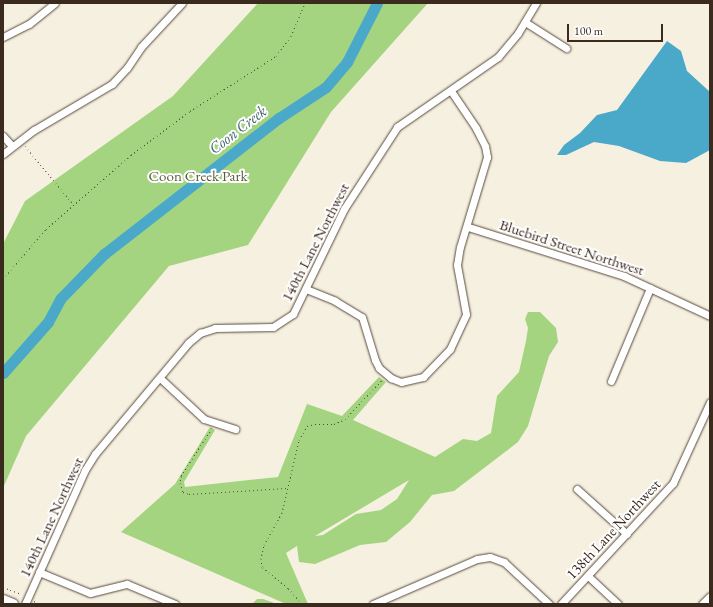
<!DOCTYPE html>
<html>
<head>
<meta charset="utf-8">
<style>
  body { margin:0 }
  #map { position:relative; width:713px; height:607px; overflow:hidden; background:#f6f0e0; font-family:"EB Garamond",serif }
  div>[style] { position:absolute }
  .green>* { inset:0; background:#a5d481 }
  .water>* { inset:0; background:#4aa9c9 }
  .river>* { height:11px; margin:-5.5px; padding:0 5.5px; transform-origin:5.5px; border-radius:5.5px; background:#4aa9c9 }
  .path>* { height:1px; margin-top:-0.5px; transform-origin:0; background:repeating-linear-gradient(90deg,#57483b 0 1px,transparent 0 4px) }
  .roads { filter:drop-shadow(0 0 1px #57483b) drop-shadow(0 0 1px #57483b) }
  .street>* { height:7px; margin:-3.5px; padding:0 3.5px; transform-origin:3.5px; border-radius:3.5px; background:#fff }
  .secondary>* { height:10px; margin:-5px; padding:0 5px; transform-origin:5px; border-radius:5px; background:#fff }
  span { translate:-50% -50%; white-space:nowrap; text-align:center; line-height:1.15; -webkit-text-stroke:4px #fff; paint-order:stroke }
  .park-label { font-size:15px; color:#5b5d3c }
  .street-label { font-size:15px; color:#3b2a1e }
  .water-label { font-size:16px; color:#42636b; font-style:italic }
  .frame { position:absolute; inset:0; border:4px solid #3b2a1e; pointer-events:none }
  .scale { position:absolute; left:567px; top:24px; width:96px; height:18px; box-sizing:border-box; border:2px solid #3b2a1e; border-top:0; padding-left:5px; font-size:12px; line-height:14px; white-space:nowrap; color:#3b2a1e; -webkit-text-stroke:3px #fff; paint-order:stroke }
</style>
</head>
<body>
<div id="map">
  <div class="green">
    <div style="clip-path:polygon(258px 3px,428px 3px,331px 112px,248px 245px,169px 266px,26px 436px,3px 488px,3px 244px,25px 201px,173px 96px)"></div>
    <div style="clip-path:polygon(evenodd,528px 312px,540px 312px,556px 328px,558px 342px,549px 356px,528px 426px,518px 442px,454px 491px,432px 495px,410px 522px,386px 542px,360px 545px,315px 564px,299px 562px,297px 546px,286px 553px,308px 604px,286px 604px,121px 532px,175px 484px,210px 427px,215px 430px,184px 482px,185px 487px,278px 477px,307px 404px,342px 416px,379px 377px,386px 382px,353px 420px,435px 457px,463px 439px,477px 441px,491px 433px,497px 396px,519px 372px,526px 341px,528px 328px,525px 319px,528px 312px,409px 480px,397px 499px,381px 510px,356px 514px,323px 535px,315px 536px,409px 480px)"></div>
    <div style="clip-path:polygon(257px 599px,263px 599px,277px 604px,252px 604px)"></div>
  </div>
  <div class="water">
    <div style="clip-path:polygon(667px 41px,681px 51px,687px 71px,710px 92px,710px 150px,686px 163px,660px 161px,619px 146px,594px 142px,566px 155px,557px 155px,564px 145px,580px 133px,597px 115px,617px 110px)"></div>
  </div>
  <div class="river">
    <div style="left:3px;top:373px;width:68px;rotate:-48.6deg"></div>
    <div style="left:48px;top:322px;width:27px;rotate:-62deg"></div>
    <div style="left:61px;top:298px;width:62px;rotate:-45.7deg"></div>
    <div style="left:104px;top:254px;width:222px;rotate:-37.9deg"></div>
    <div style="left:279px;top:118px;width:56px;rotate:-33.4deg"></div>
    <div style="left:326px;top:87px;width:33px;rotate:-50deg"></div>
    <div style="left:347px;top:62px;width:66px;rotate:-63deg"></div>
  </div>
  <div class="path">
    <div style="left:25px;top:146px;width:77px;rotate:50.3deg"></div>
    <div style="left:3px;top:279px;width:66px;rotate:-49.3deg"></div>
    <div style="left:46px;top:229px;width:113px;rotate:-41deg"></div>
    <div style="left:131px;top:155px;width:74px;rotate:-36.7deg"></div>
    <div style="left:190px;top:111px;width:102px;rotate:-32.6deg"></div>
    <div style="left:276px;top:56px;width:25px;rotate:-53deg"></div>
    <div style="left:291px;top:36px;width:36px;rotate:-67deg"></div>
    <div style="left:212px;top:428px;width:57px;rotate:122.9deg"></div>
    <div style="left:181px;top:476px;width:7px;rotate:98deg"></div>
    <div style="left:180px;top:483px;width:9px;rotate:72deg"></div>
    <div style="left:183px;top:492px;width:6px;rotate:18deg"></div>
    <div style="left:189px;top:494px;width:98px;rotate:-3.5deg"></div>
    <div style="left:3px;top:587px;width:19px;rotate:21deg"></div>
    <div style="left:34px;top:601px;width:7px;rotate:27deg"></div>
    <div style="left:302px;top:604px;width:21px;rotate:-131deg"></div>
    <div style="left:288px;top:588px;width:33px;rotate:-141deg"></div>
    <div style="left:262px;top:567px;width:8px;rotate:-97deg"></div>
    <div style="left:261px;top:559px;width:14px;rotate:-78deg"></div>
    <div style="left:264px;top:545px;width:37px;rotate:-61deg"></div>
    <div style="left:282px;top:513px;width:75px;rotate:-76.9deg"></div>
    <div style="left:299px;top:440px;width:16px;rotate:-60deg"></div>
    <div style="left:307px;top:426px;width:8px;rotate:-14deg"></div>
    <div style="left:315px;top:424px;width:19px"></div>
    <div style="left:334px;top:424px;width:12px;rotate:-24deg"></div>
    <div style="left:345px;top:419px;width:54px;rotate:-46.5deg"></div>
  </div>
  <div class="roads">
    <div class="street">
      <div style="left:525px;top:22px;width:49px;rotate:32.4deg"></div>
      <div style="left:3px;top:37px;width:29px;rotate:-27deg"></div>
      <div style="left:29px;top:24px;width:33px;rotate:-39deg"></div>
      <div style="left:3px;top:136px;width:13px;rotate:48deg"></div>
      <div style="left:3px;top:154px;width:39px;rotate:-38deg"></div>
      <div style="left:34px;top:130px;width:91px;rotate:-30.5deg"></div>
      <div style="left:112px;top:84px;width:22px;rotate:-47deg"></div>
      <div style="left:127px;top:68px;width:25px;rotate:-56deg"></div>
      <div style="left:141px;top:47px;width:60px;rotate:-47deg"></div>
      <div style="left:468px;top:227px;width:164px;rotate:17.4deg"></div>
      <div style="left:624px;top:276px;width:95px;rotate:24.9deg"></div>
      <div style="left:306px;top:289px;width:31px;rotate:22deg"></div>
      <div style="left:335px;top:301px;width:31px;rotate:31deg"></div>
      <div style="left:362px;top:317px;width:45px;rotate:73.2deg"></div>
      <div style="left:375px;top:360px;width:9px;rotate:63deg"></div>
      <div style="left:379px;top:368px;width:16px;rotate:40deg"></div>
      <div style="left:391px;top:378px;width:11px;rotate:22deg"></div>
      <div style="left:401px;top:382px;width:23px;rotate:-13deg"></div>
      <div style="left:423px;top:377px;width:39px;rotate:-46deg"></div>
      <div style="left:450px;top:349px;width:38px;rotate:-65deg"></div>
      <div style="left:466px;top:314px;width:50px;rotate:-100.4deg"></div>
      <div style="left:457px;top:265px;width:18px;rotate:-81deg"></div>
      <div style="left:460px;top:247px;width:94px;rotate:-73.3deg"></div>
      <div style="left:487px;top:157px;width:11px;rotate:-100deg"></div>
      <div style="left:485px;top:146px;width:20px;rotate:-117deg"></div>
      <div style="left:476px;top:128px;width:45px;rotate:-124deg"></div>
      <div style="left:160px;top:378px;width:60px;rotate:43deg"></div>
      <div style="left:204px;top:419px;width:33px;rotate:18deg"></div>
      <div style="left:611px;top:381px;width:101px;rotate:-67.2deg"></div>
      <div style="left:577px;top:489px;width:67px;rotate:42deg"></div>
      <div style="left:39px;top:572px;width:55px;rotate:22.4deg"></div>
      <div style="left:90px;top:593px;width:38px;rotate:-14deg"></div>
      <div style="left:127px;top:584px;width:52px;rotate:22.6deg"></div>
      <div style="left:588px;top:576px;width:41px;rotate:43deg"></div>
      <div style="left:25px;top:604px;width:147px;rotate:-65.9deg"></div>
      <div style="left:85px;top:470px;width:19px;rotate:-58deg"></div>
      <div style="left:95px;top:454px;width:145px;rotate:-50deg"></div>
      <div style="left:188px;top:343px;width:16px;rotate:-40deg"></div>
      <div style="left:200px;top:333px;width:16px;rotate:-18deg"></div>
      <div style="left:215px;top:328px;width:58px;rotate:-1deg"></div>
      <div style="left:273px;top:327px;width:24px;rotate:-33deg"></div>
      <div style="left:293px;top:314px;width:117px;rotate:-64.1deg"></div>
      <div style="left:344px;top:209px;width:98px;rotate:-57.1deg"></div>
      <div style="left:397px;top:127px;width:123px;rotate:-34.7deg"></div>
      <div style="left:498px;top:57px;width:31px;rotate:-50deg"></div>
      <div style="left:518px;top:33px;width:35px;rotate:-59deg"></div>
      <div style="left:373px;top:604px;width:113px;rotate:-23.4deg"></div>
      <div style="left:477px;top:559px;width:13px;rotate:-9deg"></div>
      <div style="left:490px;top:557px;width:15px;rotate:20deg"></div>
      <div style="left:504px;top:562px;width:62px;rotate:43deg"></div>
      <div style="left:561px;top:604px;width:165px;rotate:-47.2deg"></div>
      <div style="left:673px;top:483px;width:89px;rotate:-65.4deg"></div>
      <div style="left:702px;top:604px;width:11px;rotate:-45deg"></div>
    </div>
    <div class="secondary">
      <div style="left:3px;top:600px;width:11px;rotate:22deg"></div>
    </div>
  </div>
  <div class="park-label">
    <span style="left:198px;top:176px">Coon Creek Park</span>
  </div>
  <div class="street-label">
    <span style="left:315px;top:242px;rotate:-63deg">140th Lane Northwest</span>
    <span style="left:572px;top:247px;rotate:18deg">Bluebird Street Northwest</span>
    <span style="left:51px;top:517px;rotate:-65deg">140th Lane Northwest</span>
    <span style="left:613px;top:529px;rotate:-47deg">138th Lane Northwest</span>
  </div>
  <div class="water-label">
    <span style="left:238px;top:130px;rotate:-38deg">Coon Creek</span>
  </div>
  <div class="frame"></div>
  <div class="scale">100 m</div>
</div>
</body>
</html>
